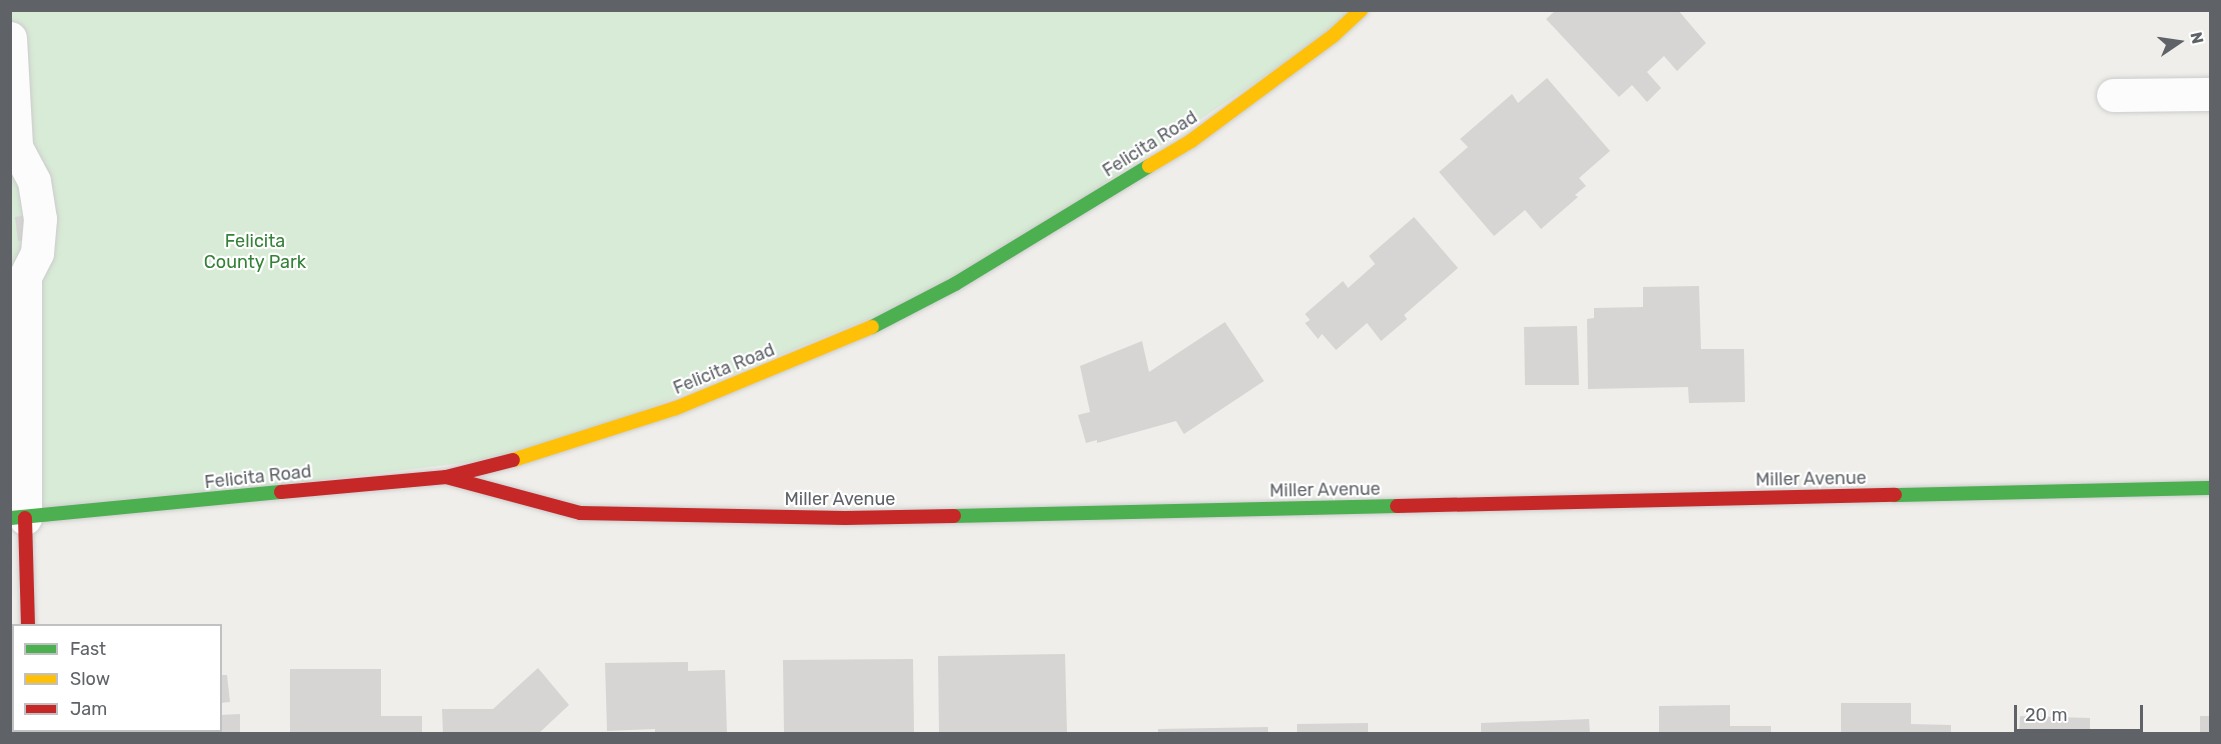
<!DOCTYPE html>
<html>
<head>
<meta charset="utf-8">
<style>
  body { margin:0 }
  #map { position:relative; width:2221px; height:744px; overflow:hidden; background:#efeeea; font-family:Rubik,sans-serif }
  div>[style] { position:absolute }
  .green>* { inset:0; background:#d8ebd6 }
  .building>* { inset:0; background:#d6d5d3 }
  .roads { filter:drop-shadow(0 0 2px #cbcccc) drop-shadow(0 0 2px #cbcccc) }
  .street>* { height:33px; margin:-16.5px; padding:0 16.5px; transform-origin:16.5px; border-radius:16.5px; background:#fdfcfc }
  .fast>* { height:14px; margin:-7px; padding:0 7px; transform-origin:7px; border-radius:7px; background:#4caf50 }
  .slow>* { height:14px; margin:-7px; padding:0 7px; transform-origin:7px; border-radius:7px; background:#ffc107 }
  .jam>* { height:14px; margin:-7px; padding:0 7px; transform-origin:7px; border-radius:7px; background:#c62828 }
  span { translate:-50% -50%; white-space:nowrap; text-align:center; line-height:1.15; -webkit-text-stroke:4.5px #fff; paint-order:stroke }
  .street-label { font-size:18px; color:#5f6368 }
  .park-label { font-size:18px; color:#348238 }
  .frame { position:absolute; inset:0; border:12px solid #5f6368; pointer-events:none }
  .legend { position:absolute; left:12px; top:624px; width:210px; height:108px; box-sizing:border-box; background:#fff; border:2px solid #bfc1c3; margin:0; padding:8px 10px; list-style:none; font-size:18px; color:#5f6368 }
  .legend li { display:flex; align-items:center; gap:12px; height:30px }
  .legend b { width:30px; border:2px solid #bfc1c3 }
  .north { position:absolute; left:2149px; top:12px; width:60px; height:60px; -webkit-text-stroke:4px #fff; paint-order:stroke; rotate:77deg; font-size:16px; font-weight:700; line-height:24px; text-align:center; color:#5f6368 }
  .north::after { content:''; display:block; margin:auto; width:21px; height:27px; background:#5f6368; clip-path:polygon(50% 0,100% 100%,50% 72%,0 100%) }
  .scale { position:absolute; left:2014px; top:705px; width:129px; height:27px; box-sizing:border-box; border:3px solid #5f6368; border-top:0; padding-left:8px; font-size:18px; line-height:21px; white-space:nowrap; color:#5f6368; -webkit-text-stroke:4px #fff; paint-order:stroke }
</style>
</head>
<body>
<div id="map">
  <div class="green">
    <div style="clip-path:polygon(11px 11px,1362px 11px,955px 284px,536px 454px,11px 518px)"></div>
  </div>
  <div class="building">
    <div style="clip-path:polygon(1556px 10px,1678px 10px,1706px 43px,1677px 71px,1664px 56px,1647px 72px,1661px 88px,1647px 102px,1632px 85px,1619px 97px,1546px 19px)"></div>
    <div style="clip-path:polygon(1547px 78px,1610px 151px,1579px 178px,1586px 186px,1575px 195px,1578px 197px,1541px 229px,1525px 210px,1494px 236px,1439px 172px,1468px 147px,1460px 139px,1512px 94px,1518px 103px)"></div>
    <div style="clip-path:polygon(27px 215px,30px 240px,18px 241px,15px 217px)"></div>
    <div style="clip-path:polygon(1414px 217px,1458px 268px,1404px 315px,1407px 319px,1381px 341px,1367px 323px,1336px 350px,1322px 334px,1318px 339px,1305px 323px,1310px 320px,1305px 314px,1343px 281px,1348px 288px,1375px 264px,1369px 256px)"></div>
    <div style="clip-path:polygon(1699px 286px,1701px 349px,1744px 349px,1745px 402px,1689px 403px,1688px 387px,1588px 389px,1587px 319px,1594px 318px,1594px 308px,1643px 307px,1643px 287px)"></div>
    <div style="clip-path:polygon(1225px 322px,1264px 381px,1184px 434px,1176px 421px,1097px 443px,1097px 440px,1086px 443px,1078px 415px,1090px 412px,1080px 366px,1142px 341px,1149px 372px)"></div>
    <div style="clip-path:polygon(1577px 326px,1579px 385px,1525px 385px,1524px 327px)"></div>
    <div style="clip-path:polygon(1065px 654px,1067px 734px,939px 734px,938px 656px)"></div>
    <div style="clip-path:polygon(913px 659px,914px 734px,784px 734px,783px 660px)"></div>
    <div style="clip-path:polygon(688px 662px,688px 671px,725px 670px,727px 734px,655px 734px,655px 729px,607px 731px,605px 663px)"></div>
    <div style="clip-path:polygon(538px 668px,569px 705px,538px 734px,443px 734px,442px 709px,493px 709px)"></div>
    <div style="clip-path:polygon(290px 669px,381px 669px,381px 716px,422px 716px,422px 734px,290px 734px)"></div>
    <div style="clip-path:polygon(220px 675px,227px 675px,230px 702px,220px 703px)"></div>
    <div style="clip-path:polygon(1841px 703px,1911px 703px,1911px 724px,1951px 725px,1951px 734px,1841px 734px)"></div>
    <div style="clip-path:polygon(1730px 705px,1730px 726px,1771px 726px,1771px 734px,1659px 734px,1659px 706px)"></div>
    <div style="clip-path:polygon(240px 714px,240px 734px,192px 734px,192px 730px,220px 730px,220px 715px)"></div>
    <div style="clip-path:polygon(2020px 716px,2090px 718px,2090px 734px,2019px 734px)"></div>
    <div style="clip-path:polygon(2200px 716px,2210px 716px,2210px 734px,2200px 734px)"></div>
    <div style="clip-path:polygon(1589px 719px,1590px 734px,1481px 734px,1481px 723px)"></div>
    <div style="clip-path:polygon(1368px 723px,1368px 734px,1297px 734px,1297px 724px)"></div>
    <div style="clip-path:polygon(1268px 727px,1268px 734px,1158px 734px,1158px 729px)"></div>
  </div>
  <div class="roads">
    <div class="street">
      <div style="left:10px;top:38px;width:109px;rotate:86.8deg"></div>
      <div style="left:16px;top:147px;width:38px;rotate:62deg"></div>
      <div style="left:34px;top:181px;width:38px;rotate:81deg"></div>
      <div style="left:40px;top:219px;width:34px;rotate:95deg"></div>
      <div style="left:37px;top:253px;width:27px;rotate:117deg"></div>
      <div style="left:25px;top:277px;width:241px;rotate:90deg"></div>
      <div style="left:2113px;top:95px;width:97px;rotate:-0.6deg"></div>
    </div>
    <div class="fast">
      <div style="left:872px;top:327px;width:93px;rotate:-27.4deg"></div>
      <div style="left:955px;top:284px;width:227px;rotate:-31.3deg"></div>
      <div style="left:1895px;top:495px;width:315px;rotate:-1.3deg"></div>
      <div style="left:954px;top:516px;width:443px;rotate:-1.3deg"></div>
      <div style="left:10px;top:518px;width:272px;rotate:-5.5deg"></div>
    </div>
    <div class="slow">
      <div style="left:1149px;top:166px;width:49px;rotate:-30.8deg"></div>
      <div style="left:1191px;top:141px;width:178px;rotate:-36.5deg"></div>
      <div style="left:1334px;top:35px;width:37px;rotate:-43deg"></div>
      <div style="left:513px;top:460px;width:171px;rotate:-17.7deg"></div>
      <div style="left:676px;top:408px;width:212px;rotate:-22.5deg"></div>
    </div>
    <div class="jam">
      <div style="left:446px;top:477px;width:139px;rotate:15deg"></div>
      <div style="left:580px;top:513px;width:265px;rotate:1.1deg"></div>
      <div style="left:845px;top:518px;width:109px;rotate:-1.1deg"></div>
      <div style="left:281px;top:492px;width:166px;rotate:-5.2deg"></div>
      <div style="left:446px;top:477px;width:69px;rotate:-14.2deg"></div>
      <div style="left:1397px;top:506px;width:498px;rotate:-1.3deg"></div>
      <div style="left:25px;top:518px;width:108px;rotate:88.4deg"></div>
      <div style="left:30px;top:730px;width:4px;rotate:90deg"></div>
    </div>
  </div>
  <div class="street-label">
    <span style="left:1150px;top:144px;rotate:-32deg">Felicita Road</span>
    <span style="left:724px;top:369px;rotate:-22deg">Felicita Road</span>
    <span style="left:258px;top:477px;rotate:-6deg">Felicita Road</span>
    <span style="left:1811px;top:479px;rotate:-1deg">Miller Avenue</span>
    <span style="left:1325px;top:490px;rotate:-1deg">Miller Avenue</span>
    <span style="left:840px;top:499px">Miller Avenue</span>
  </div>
  <div class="park-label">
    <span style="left:255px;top:252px">Felicita<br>County Park</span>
  </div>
  <div class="frame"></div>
  <ul class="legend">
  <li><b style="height:8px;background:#4caf50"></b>Fast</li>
  <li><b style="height:8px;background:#ffc107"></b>Slow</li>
  <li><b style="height:8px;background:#c62828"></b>Jam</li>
  </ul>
  <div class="north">N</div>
  <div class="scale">20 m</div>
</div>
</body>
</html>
